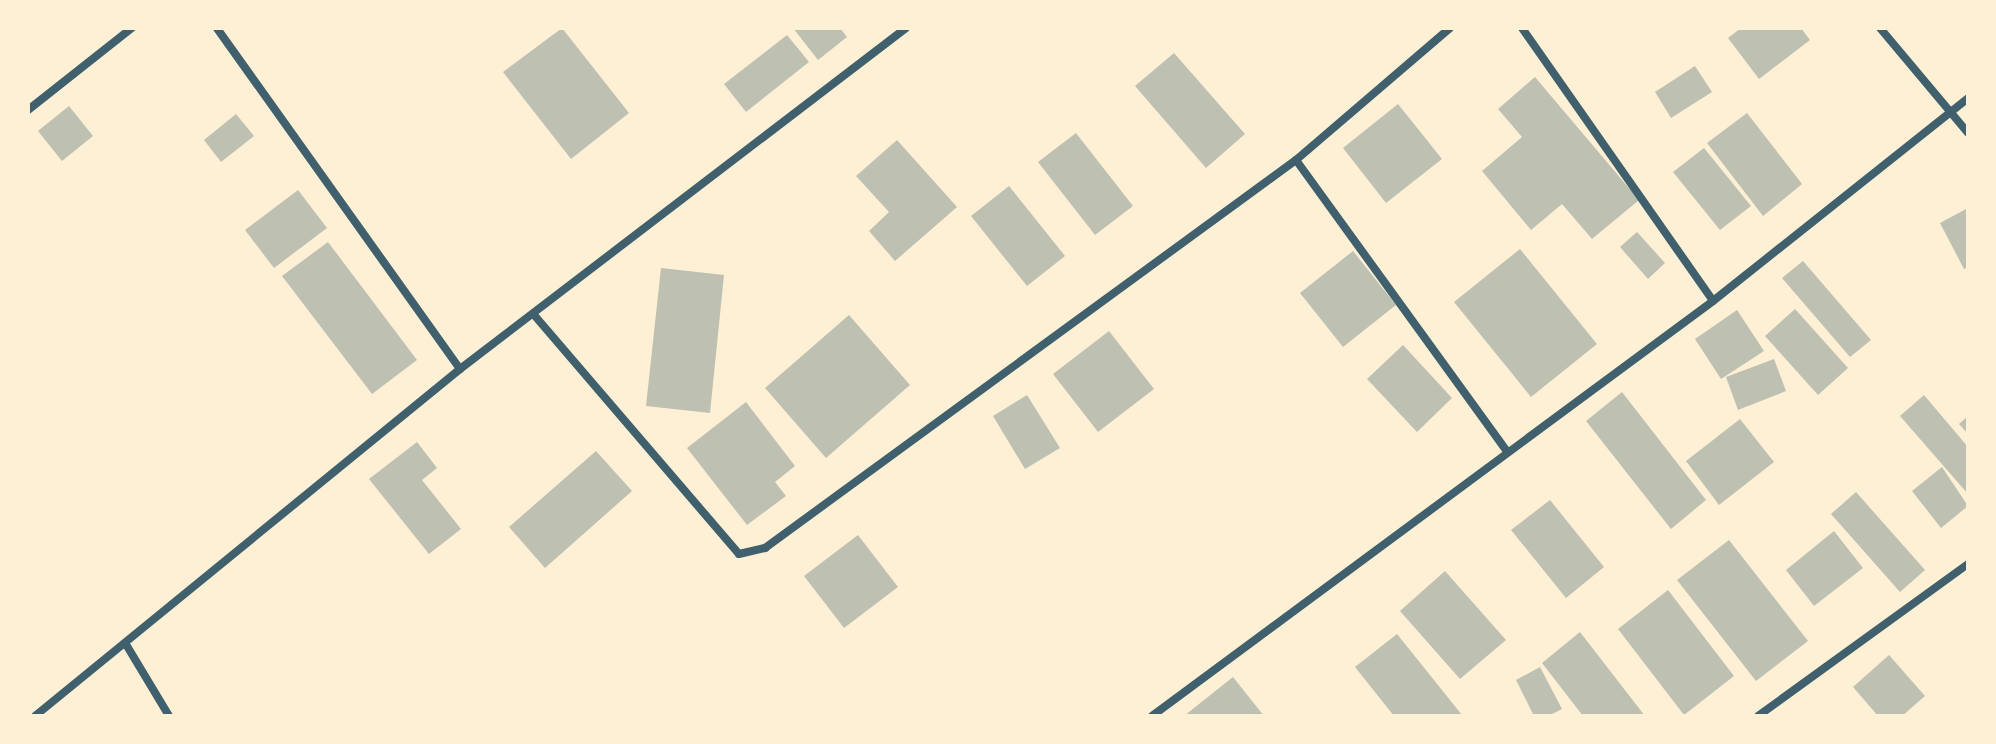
<!DOCTYPE html>
<html>
<head>
<meta charset="utf-8">
<style>
  body { margin:0 }
  #map { position:relative; width:1996px; height:744px; overflow:hidden; background:#fdf0d5; font-family:"DejaVu Sans",sans-serif }
  div>[style] { position:absolute }
  .building>* { inset:0; background:#bec0b2 }
  .minor>* { height:8px; margin:-4px; padding:0 4px; transform-origin:4px; border-radius:4px; background:#3f606c }
  span { translate:-50% -50%; white-space:nowrap; text-align:center; line-height:1.15; -webkit-text-stroke:6px #fdf0d5; paint-order:stroke }
  .frame { position:absolute; inset:0; border:30px solid #fdf0d5; pointer-events:none }
</style>
</head>
<body>
<div id="map">
  <div class="building">
    <div style="clip-path:polygon(562px 28px,629px 113px,571px 159px,503px 72px)"></div>
    <div style="clip-path:polygon(793px 28px,840px 28px,847px 37px,818px 60px)"></div>
    <div style="clip-path:polygon(1741px 28px,1801px 28px,1810px 40px,1759px 79px,1728px 38px)"></div>
    <div style="clip-path:polygon(787px 35px,809px 62px,746px 112px,724px 84px)"></div>
    <div style="clip-path:polygon(1174px 53px,1245px 134px,1206px 168px,1135px 86px)"></div>
    <div style="clip-path:polygon(1695px 66px,1712px 92px,1671px 118px,1655px 92px)"></div>
    <div style="clip-path:polygon(1535px 77px,1639px 200px,1592px 239px,1562px 204px,1531px 230px,1482px 171px,1522px 137px,1498px 109px)"></div>
    <div style="clip-path:polygon(1398px 104px,1442px 159px,1386px 203px,1343px 148px)"></div>
    <div style="clip-path:polygon(69px 106px,93px 136px,62px 161px,38px 131px)"></div>
    <div style="clip-path:polygon(1747px 113px,1802px 184px,1763px 216px,1707px 143px)"></div>
    <div style="clip-path:polygon(236px 114px,254px 136px,221px 162px,204px 140px)"></div>
    <div style="clip-path:polygon(1076px 133px,1133px 206px,1095px 235px,1038px 162px)"></div>
    <div style="clip-path:polygon(897px 140px,957px 207px,895px 261px,869px 231px,889px 212px,856px 176px)"></div>
    <div style="clip-path:polygon(1704px 148px,1751px 206px,1720px 230px,1673px 172px)"></div>
    <div style="clip-path:polygon(1009px 186px,1065px 256px,1027px 286px,971px 216px)"></div>
    <div style="clip-path:polygon(298px 190px,327px 228px,274px 268px,245px 230px)"></div>
    <div style="clip-path:polygon(1968px 208px,1968px 267px,1964px 269px,1940px 223px)"></div>
    <div style="clip-path:polygon(1637px 232px,1665px 263px,1648px 279px,1620px 247px)"></div>
    <div style="clip-path:polygon(328px 242px,417px 360px,372px 394px,282px 276px)"></div>
    <div style="clip-path:polygon(1520px 249px,1597px 344px,1531px 397px,1454px 302px)"></div>
    <div style="clip-path:polygon(1353px 251px,1396px 305px,1343px 347px,1300px 293px)"></div>
    <div style="clip-path:polygon(1803px 261px,1871px 340px,1850px 357px,1782px 278px)"></div>
    <div style="clip-path:polygon(661px 268px,724px 275px,710px 413px,646px 406px)"></div>
    <div style="clip-path:polygon(1795px 309px,1848px 368px,1818px 395px,1765px 336px)"></div>
    <div style="clip-path:polygon(1737px 310px,1764px 351px,1721px 379px,1695px 339px)"></div>
    <div style="clip-path:polygon(849px 315px,910px 385px,826px 458px,765px 388px)"></div>
    <div style="clip-path:polygon(1109px 331px,1154px 389px,1098px 432px,1053px 374px)"></div>
    <div style="clip-path:polygon(1403px 345px,1452px 398px,1417px 432px,1367px 379px)"></div>
    <div style="clip-path:polygon(1774px 359px,1786px 391px,1738px 410px,1726px 377px)"></div>
    <div style="clip-path:polygon(1622px 392px,1706px 500px,1671px 529px,1586px 421px)"></div>
    <div style="clip-path:polygon(1027px 395px,1060px 448px,1025px 469px,993px 416px)"></div>
    <div style="clip-path:polygon(1924px 395px,1968px 447px,1968px 494px,1900px 416px)"></div>
    <div style="clip-path:polygon(746px 402px,795px 466px,775px 482px,786px 496px,747px 525px,687px 448px)"></div>
    <div style="clip-path:polygon(1968px 416px,1968px 434px,1959px 424px)"></div>
    <div style="clip-path:polygon(1740px 419px,1774px 462px,1719px 505px,1686px 461px)"></div>
    <div style="clip-path:polygon(417px 442px,437px 468px,422px 480px,461px 529px,429px 554px,369px 479px)"></div>
    <div style="clip-path:polygon(596px 451px,632px 491px,545px 568px,509px 527px)"></div>
    <div style="clip-path:polygon(1942px 467px,1968px 506px,1941px 528px,1912px 491px)"></div>
    <div style="clip-path:polygon(1856px 492px,1925px 570px,1900px 592px,1831px 514px)"></div>
    <div style="clip-path:polygon(1550px 500px,1604px 567px,1566px 598px,1511px 530px)"></div>
    <div style="clip-path:polygon(1834px 531px,1863px 568px,1814px 606px,1786px 570px)"></div>
    <div style="clip-path:polygon(858px 535px,898px 587px,844px 628px,804px 576px)"></div>
    <div style="clip-path:polygon(1729px 540px,1808px 641px,1756px 681px,1677px 580px)"></div>
    <div style="clip-path:polygon(1445px 571px,1506px 640px,1460px 679px,1400px 611px)"></div>
    <div style="clip-path:polygon(1668px 590px,1734px 676px,1684px 715px,1618px 629px)"></div>
    <div style="clip-path:polygon(1580px 632px,1645px 716px,1583px 716px,1542px 663px)"></div>
    <div style="clip-path:polygon(1397px 634px,1462px 715px,1460px 716px,1394px 716px,1355px 667px)"></div>
    <div style="clip-path:polygon(1889px 655px,1925px 696px,1902px 716px,1878px 716px,1853px 687px)"></div>
    <div style="clip-path:polygon(1540px 667px,1562px 709px,1548px 716px,1534px 716px,1516px 680px)"></div>
    <div style="clip-path:polygon(1233px 677px,1264px 716px,1184px 716px)"></div>
  </div>
  <div class="minor">
    <div style="left:1522px;top:28px;width:333px;rotate:55deg"></div>
    <div style="left:1880px;top:28px;width:137px;rotate:50deg"></div>
    <div style="left:28px;top:110px;width:132px;rotate:-38.3deg"></div>
    <div style="left:1296px;top:160px;width:357px;rotate:54.1deg"></div>
    <div style="left:535px;top:316px;width:313px;rotate:49.4deg"></div>
    <div style="left:739px;top:554px;width:27px;rotate:-13deg"></div>
    <div style="left:765px;top:548px;width:658px;rotate:-36.16deg"></div>
    <div style="left:1296px;top:160px;width:203px;rotate:-40.6deg"></div>
    <div style="left:460px;top:369px;width:561px;rotate:-37.4deg"></div>
    <div style="left:127px;top:646px;width:82px;rotate:59deg"></div>
    <div style="left:35px;top:716px;width:549px;rotate:-39.23deg"></div>
    <div style="left:460px;top:369px;width:419px;rotate:-125.5deg"></div>
    <div style="left:1152px;top:716px;width:698px;rotate:-36.49deg"></div>
    <div style="left:1713px;top:301px;width:326px;rotate:-38.5deg"></div>
    <div style="left:1758px;top:716px;width:259px;rotate:-35.9deg"></div>
  </div>
  <div class="frame"></div>
</div>
</body>
</html>
